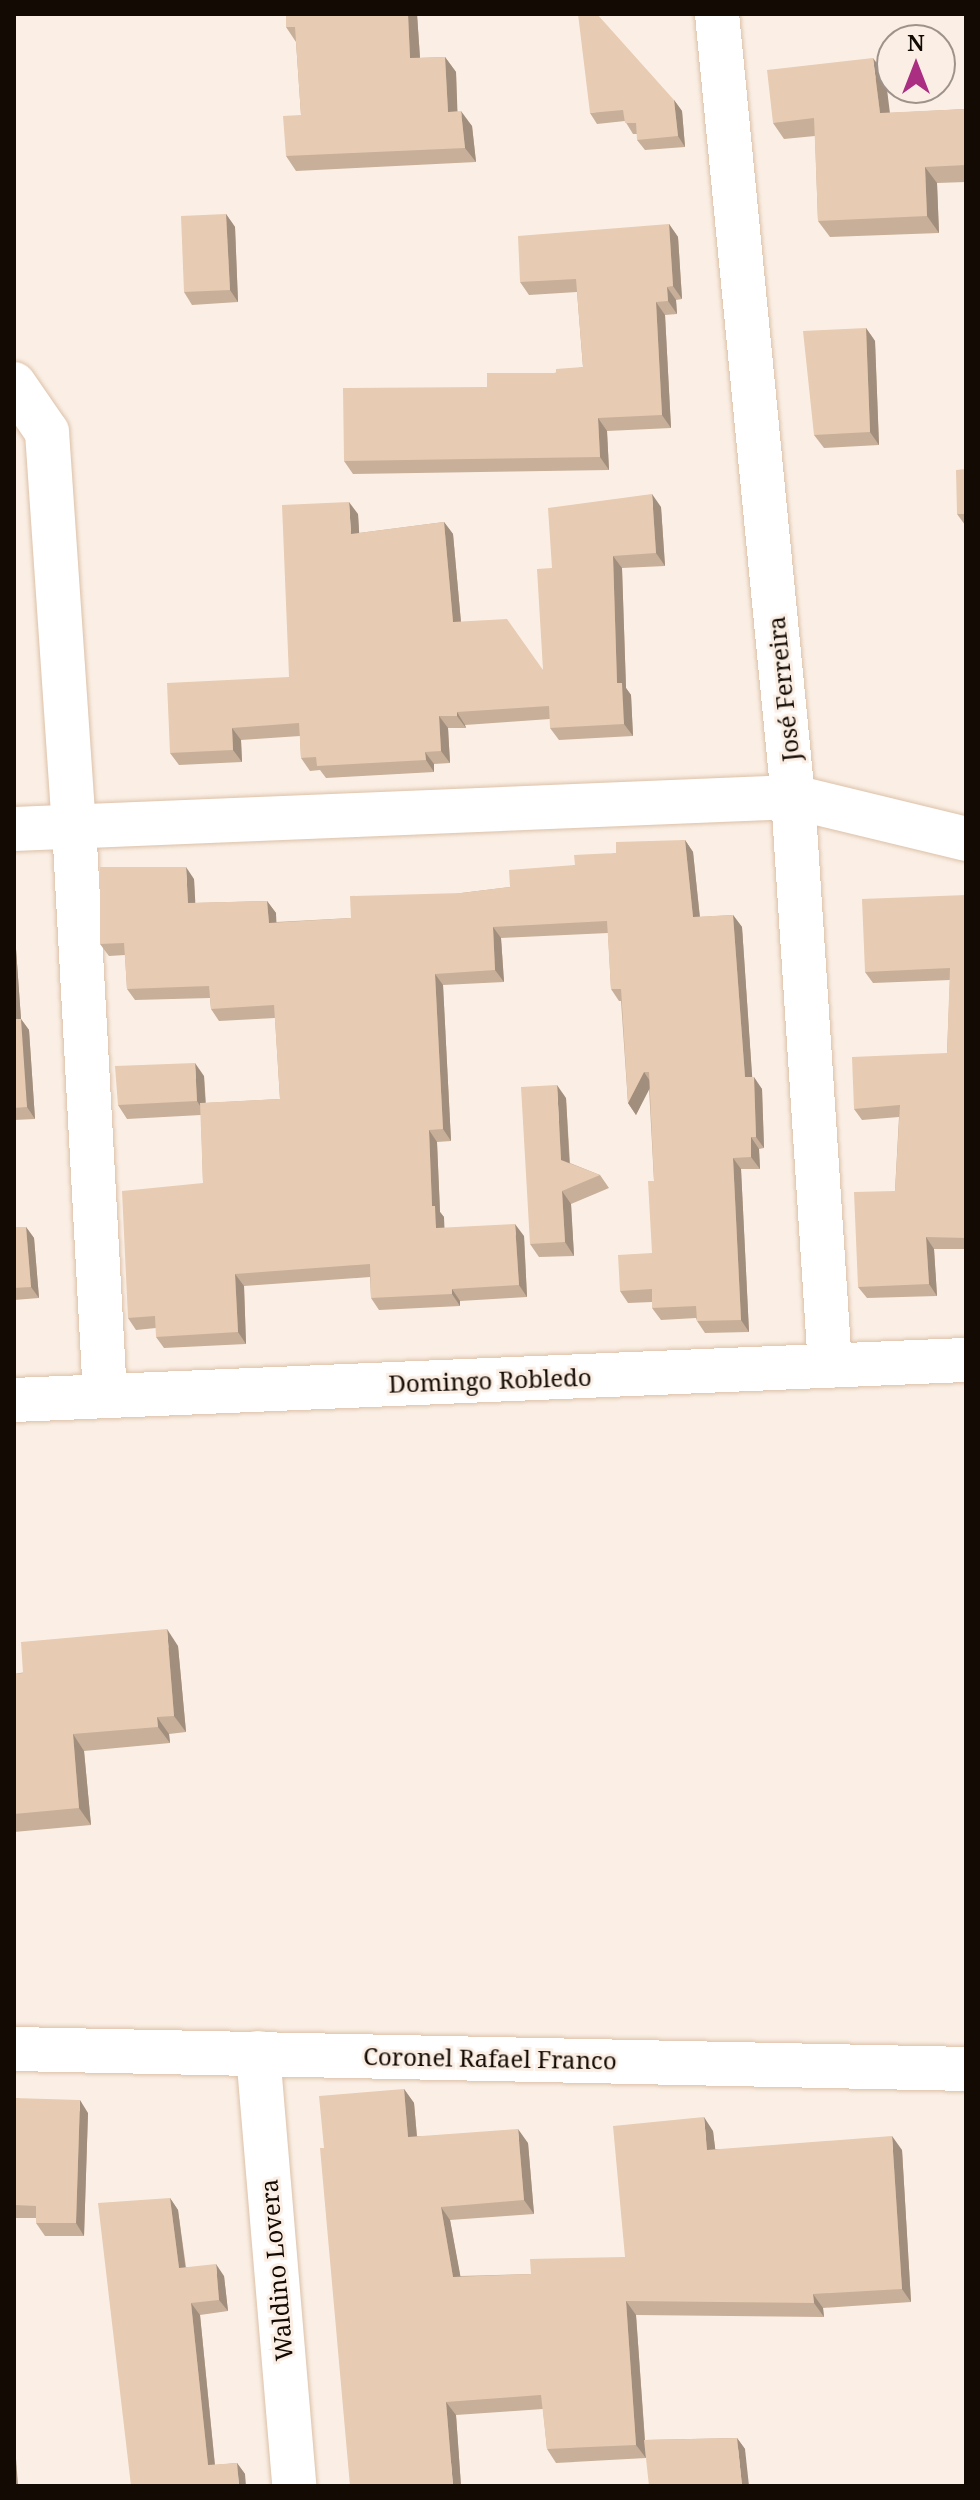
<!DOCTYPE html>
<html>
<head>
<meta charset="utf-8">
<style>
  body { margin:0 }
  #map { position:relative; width:980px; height:2500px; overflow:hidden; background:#fbefe5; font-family:"Noto Serif",serif }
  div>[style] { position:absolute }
  .roads { filter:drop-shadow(0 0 2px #dcc1a8) drop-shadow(0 0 2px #dcc1a8) }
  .minor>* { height:44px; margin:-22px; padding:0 22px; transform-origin:22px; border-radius:22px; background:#fff }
  .wall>* { inset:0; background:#c7af99 }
  .shaded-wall>* { inset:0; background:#a28e7d }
  .building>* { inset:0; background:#e7cbb2 }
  span { translate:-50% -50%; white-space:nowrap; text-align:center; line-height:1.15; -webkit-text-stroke:6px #fbefe5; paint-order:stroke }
  .street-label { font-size:24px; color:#130a03 }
  .frame { position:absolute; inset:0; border:16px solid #130a03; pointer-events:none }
  .north { position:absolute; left:876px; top:24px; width:80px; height:80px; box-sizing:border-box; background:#fbefe5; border:2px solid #9e938b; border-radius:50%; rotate:0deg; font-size:22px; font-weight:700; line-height:32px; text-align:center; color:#130a03 }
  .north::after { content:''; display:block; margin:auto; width:28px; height:36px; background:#aa2e81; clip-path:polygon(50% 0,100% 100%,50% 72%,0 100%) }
</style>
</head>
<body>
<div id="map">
  <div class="roads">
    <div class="minor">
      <div style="left:717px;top:14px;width:787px;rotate:84.46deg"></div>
      <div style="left:793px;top:797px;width:570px;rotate:86.28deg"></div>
      <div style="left:14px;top:384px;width:58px;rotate:55.5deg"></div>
      <div style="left:47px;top:432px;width:394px;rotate:86.1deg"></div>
      <div style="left:74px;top:825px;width:572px;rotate:86.89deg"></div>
      <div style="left:14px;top:829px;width:780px;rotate:-2.35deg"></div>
      <div style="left:793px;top:797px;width:178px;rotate:13.6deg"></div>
      <div style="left:14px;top:1400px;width:953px;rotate:-2.41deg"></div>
      <div style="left:14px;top:2049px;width:952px;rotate:1.2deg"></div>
      <div style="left:258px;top:2053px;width:434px;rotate:85.2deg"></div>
    </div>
  </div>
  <div class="wall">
    <div style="clip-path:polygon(286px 14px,417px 14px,420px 58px,445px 57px,456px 72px,457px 111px,472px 126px,476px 162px,296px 171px,286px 156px,301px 115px,296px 42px,286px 27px)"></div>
    <div style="clip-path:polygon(885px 74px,889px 113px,966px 109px,966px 182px,937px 183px,939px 233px,830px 237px,818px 221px,815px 136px,784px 139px,773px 123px)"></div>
    <div style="clip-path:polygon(674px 100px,682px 111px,685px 147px,645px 150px,637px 140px,637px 134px,633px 134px,625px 121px,597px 124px,590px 113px)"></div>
    <div style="clip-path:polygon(226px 214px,235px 227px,238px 302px,192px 305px,184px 292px)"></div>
    <div style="clip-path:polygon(669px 224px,678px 237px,682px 299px,676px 300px,677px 314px,665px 315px,671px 428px,607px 431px,609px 470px,353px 474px,344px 461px,487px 387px,583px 367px,577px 292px,529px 295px,520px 282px)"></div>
    <div style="clip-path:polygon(866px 328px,875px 341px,879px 445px,824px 448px,814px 435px)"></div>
    <div style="clip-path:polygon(966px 469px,966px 525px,965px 525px,957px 514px)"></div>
    <div style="clip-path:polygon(661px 507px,665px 566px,622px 568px,626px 688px,631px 695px,633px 736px,559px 740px,550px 728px,550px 719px,465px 725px,466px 728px,448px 728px,450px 763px,434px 764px,434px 772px,326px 778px,320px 770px,310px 771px,301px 758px,300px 736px,241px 740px,242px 762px,179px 765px,170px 753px,289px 677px,358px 514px,359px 533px,444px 522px,453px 534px,461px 622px,543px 670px,552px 568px)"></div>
    <div style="clip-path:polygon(685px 840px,693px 852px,700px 917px,733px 915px,742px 927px,752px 1077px,762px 1089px,764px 1148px,759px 1149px,760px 1169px,741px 1169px,749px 1332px,705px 1333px,697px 1321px,696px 1318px,661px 1320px,652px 1308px,652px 1302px,628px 1303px,620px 1291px,652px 1253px,654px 1181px,649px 1088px,636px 1115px,628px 1103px,621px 1001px,619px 1001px,611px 989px,608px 933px,501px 938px,504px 982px,443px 985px,451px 1141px,437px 1142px,440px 1212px,444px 1217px,444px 1228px,524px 1236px,527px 1297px,460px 1301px,460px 1306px,379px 1310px,371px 1298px,370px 1277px,244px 1286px,246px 1344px,164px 1348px,156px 1337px,156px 1328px,136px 1330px,128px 1318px,203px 1183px,201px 1115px,127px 1119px,118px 1105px,204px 1076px,206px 1103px,280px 1099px,275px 1018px,219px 1021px,211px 1009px,210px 998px,135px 1000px,127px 989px,125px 955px,109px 956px,100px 944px,194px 879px,195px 903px,267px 901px,276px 913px,276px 922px,351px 918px,461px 893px,510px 887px,575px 865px,616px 853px)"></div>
    <div style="clip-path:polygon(966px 895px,966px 1249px,934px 1249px,937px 1296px,867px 1298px,858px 1287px,895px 1191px,899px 1117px,862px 1120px,854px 1109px,947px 1053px,950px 980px,873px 983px,865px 972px)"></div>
    <div style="clip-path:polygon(14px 945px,16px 949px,21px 1019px,29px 1030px,35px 1119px,14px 1120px)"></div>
    <div style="clip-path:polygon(566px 1098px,570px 1163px,600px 1175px,609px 1188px,571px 1204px,574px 1256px,539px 1257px,530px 1244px)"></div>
    <div style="clip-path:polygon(14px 1227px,26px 1227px,34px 1238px,39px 1298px,14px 1300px)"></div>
    <div style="clip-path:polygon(178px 1646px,186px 1732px,169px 1734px,170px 1743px,84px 1751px,91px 1825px,14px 1832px,14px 1674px)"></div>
    <div style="clip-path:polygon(404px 2089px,414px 2103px,417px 2136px,528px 2143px,534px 2214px,450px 2220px,460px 2276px,531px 2274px,625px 2257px,713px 2131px,715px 2149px,902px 2150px,911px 2302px,823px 2308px,824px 2317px,636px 2315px,645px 2440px,737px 2438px,745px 2449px,646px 2458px,556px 2463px,547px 2449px,543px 2409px,456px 2415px,461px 2486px,324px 2148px)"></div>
    <div style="clip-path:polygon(14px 2098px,88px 2113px,84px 2236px,45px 2236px,36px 2223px,36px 2218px,14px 2218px)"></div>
    <div style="clip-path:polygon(170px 2198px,178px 2210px,186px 2267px,224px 2276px,228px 2311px,200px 2315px,215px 2465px,237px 2463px,245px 2474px,131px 2486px)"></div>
  </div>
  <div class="shaded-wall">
    <div style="clip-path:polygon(408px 14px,417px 14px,421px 73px,410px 58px)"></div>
    <div style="clip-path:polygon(445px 57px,456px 72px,458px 126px,448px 112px)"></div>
    <div style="clip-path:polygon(873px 58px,885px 74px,892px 129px,880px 113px)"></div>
    <div style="clip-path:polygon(674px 100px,682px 111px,685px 147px,678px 136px)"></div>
    <div style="clip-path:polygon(461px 111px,472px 126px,476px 162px,465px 148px)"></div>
    <div style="clip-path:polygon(925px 167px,937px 183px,939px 233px,927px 216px)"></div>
    <div style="clip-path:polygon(226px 214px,235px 227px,238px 302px,230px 290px)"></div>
    <div style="clip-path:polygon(669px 224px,678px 237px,682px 299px,673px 286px)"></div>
    <div style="clip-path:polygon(667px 287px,676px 300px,677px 314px,668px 301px)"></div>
    <div style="clip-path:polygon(656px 302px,665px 315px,671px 428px,662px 415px)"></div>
    <div style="clip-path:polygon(866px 328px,875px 341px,879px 445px,870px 432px)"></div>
    <div style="clip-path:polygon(598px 418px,607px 431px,609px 470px,600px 457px)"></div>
    <div style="clip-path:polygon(652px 494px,661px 507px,665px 566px,656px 553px)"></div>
    <div style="clip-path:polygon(349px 502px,358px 514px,360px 546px,351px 534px)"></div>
    <div style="clip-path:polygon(444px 522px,453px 534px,462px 634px,453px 622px)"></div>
    <div style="clip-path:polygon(613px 556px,622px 568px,626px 688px,631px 695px,633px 736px,624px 724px,617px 683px)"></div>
    <div style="clip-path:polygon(457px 712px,465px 725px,466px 728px,457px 716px)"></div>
    <div style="clip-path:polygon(439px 716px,448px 728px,450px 763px,441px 751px)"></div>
    <div style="clip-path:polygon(232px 728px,241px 740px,242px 762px,233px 750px)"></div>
    <div style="clip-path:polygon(425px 752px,434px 764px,434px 772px,426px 760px)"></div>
    <div style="clip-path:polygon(685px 840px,693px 852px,701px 929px,693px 917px)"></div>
    <div style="clip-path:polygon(186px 867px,194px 879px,196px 915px,188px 903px)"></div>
    <div style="clip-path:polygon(267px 901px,276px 913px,277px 935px,269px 923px)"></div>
    <div style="clip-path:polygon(733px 915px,742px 927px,753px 1089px,745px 1077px)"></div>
    <div style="clip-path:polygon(493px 927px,501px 938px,504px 982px,495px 970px)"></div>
    <div style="clip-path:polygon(14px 945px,16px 949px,21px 1019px,29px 1030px,35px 1119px,27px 1107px,14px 1020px)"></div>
    <div style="clip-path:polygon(435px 974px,443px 985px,451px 1141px,443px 1129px)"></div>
    <div style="clip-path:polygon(195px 1063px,204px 1076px,206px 1115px,197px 1101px)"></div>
    <div style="clip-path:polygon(644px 1072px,652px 1084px,636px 1115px,628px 1103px)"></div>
    <div style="clip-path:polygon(754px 1077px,762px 1089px,764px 1148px,756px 1137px)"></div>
    <div style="clip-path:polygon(557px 1085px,566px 1098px,570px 1173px,561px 1160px)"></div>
    <div style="clip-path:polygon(429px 1130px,437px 1142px,440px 1212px,444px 1217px,445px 1240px,436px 1228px,432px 1206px)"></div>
    <div style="clip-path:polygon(751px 1137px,759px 1149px,760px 1169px,751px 1157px)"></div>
    <div style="clip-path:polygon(733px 1158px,741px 1169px,749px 1332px,741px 1320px)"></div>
    <div style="clip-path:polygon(562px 1191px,571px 1204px,574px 1256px,565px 1242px)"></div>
    <div style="clip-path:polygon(515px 1224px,524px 1236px,527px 1297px,519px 1285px)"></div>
    <div style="clip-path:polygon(26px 1227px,34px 1238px,39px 1298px,31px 1287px)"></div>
    <div style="clip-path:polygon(926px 1237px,934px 1249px,937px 1296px,929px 1284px)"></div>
    <div style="clip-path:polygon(235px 1274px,244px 1286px,246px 1344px,238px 1332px)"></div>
    <div style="clip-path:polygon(452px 1289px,460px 1301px,460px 1306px,452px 1294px)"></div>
    <div style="clip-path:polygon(167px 1629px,178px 1646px,186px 1732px,174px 1716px)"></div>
    <div style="clip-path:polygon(157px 1717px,169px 1734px,170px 1743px,158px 1727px)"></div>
    <div style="clip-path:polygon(73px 1734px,84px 1751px,91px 1825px,79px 1808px)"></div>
    <div style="clip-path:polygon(404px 2089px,414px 2103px,418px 2150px,408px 2137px)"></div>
    <div style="clip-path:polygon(80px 2100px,88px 2113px,84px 2236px,76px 2223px)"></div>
    <div style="clip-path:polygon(704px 2117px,713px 2131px,717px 2163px,707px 2150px)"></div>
    <div style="clip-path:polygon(518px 2129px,528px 2143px,534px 2214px,524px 2200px)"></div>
    <div style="clip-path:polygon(892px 2136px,902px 2150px,911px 2302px,902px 2289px)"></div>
    <div style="clip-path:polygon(170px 2198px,178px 2210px,187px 2280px,179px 2268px)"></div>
    <div style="clip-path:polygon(441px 2207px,450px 2220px,463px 2290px,453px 2277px)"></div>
    <div style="clip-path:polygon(216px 2264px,224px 2276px,228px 2311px,219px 2300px)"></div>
    <div style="clip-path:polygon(813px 2294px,823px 2308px,824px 2317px,814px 2303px)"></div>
    <div style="clip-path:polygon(626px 2301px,636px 2315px,646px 2458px,636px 2445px)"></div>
    <div style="clip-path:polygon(191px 2303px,200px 2315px,216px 2477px,208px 2465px)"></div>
    <div style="clip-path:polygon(446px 2402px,456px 2415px,461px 2486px,453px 2486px)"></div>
    <div style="clip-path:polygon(737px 2438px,745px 2449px,749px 2486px,742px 2486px)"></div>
    <div style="clip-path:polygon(14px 2444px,15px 2445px,18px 2486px,14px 2486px)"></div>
    <div style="clip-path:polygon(237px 2463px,245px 2474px,246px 2486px,239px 2486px)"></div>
  </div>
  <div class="building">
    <div style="clip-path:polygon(286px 14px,408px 14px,410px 58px,445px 57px,448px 112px,461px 111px,465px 148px,286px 156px,283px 116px,301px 115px,295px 27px,286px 27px)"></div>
    <div style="clip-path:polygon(578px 14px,597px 14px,674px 100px,678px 136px,637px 140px,636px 123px,625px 123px,623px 110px,590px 113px)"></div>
    <div style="clip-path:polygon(873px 58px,880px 113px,966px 109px,966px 165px,925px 167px,927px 216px,818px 221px,814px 118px,773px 123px,767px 70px)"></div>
    <div style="clip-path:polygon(226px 214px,230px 290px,184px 292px,181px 216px)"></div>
    <div style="clip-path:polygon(669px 224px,673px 286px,667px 287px,668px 301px,656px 302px,662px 415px,598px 418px,600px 457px,344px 461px,343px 388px,487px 387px,487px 373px,556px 373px,556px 369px,583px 367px,576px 279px,520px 282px,518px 236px)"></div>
    <div style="clip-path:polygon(866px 328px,870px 432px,814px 435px,803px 331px)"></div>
    <div style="clip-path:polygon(966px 469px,966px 514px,957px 514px,956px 470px)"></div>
    <div style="clip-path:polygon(652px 494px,656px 553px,613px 556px,617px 683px,622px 683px,624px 724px,550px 728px,549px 706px,457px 712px,457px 716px,439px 716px,441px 751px,425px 752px,426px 760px,317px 766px,316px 757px,301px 758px,299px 723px,232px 728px,233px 750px,170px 753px,167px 683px,289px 677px,282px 505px,349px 502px,351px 534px,444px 522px,453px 622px,507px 619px,543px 670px,537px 569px,552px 568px,548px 508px)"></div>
    <div style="clip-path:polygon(685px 840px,693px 917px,733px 915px,745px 1077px,754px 1077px,756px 1137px,751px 1137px,751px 1157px,733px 1158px,741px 1320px,697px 1321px,696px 1306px,652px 1308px,652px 1289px,620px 1291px,618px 1255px,652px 1253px,648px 1181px,654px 1181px,649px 1072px,644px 1072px,628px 1103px,621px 989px,611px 989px,607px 921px,493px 927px,495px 970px,435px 974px,443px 1129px,429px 1130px,432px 1206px,435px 1206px,436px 1228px,515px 1224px,519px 1285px,452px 1289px,452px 1294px,371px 1298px,370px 1264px,235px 1274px,238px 1332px,156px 1337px,155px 1316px,128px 1318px,122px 1191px,203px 1183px,200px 1103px,280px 1099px,274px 1005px,211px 1009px,209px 986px,127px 989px,124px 943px,100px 944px,100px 867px,186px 867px,188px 903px,267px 901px,269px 923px,351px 918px,350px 896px,461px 893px,510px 887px,509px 870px,575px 865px,574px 855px,616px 853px,616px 842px)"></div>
    <div style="clip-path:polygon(966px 895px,966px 1238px,926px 1237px,929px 1284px,858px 1287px,854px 1192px,895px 1191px,900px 1105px,854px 1109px,852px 1057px,947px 1053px,950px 968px,865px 972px,862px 899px)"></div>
    <div style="clip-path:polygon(14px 1019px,21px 1019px,27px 1107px,14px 1108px)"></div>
    <div style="clip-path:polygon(195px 1063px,197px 1101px,118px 1105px,115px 1066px)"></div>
    <div style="clip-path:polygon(557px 1085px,561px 1160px,600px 1175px,562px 1191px,565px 1242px,530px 1244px,521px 1087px)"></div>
    <div style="clip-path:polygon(14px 1227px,26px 1227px,31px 1287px,14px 1288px)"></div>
    <div style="clip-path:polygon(167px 1629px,174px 1716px,157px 1717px,158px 1727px,73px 1734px,79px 1808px,14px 1814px,14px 1674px,23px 1673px,21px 1642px)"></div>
    <div style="clip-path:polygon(404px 2089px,408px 2137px,518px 2129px,524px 2200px,441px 2207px,453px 2277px,531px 2274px,530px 2259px,625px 2257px,613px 2126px,704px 2117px,707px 2150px,892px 2136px,902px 2289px,813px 2294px,814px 2303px,626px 2301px,636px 2445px,547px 2449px,541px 2395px,446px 2402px,453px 2486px,350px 2486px,320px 2148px,324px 2148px,319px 2096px)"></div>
    <div style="clip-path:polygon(14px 2098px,80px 2100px,76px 2223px,36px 2223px,36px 2206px,14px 2205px)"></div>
    <div style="clip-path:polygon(170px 2198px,179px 2268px,216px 2264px,219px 2300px,191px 2303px,208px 2465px,237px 2463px,239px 2486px,131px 2486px,98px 2203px)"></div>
    <div style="clip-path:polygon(737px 2438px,742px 2486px,649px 2486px,644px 2440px)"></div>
  </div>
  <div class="street-label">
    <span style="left:783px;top:689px;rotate:-96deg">José Ferreira</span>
    <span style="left:490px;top:1380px;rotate:-2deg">Domingo Robledo</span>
    <span style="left:490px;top:2058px;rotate:1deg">Coronel Rafael Franco</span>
    <span style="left:276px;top:2270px;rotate:-95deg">Waldino Lovera</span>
  </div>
  <div class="frame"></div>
  <div class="north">N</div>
</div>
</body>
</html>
